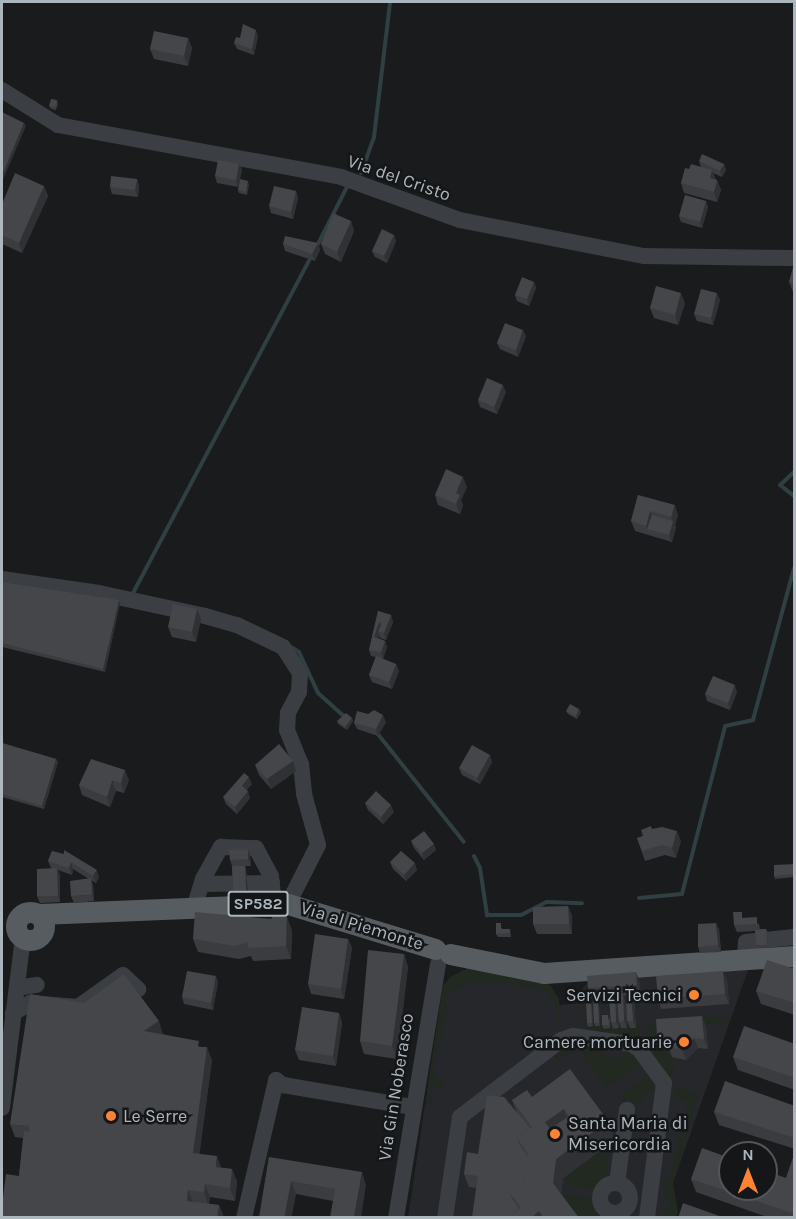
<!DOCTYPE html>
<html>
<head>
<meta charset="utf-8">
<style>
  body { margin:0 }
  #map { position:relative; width:796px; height:1219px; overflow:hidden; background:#1a1b1d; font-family:Karla,sans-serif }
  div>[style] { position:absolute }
  .built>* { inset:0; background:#26272a }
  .green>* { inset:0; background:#212920 }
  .stream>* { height:4px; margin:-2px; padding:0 2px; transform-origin:2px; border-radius:2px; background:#2f3f42 }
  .minor>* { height:16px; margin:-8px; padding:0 8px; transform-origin:8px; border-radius:8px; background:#3b3e42 }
  .minor>.ring { margin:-8px; padding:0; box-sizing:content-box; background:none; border:16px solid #3b3e42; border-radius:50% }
  .major>* { height:21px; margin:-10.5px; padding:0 10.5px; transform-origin:10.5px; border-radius:10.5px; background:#575c61 }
  .major>.ring { margin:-10.5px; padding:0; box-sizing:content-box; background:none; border:21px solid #575c61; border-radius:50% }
  .wall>* { inset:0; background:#3a3c40 }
  .shaded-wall>* { inset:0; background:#303134 }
  .building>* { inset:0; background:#44464a }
  .dots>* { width:16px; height:16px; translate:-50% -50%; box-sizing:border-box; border:3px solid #151618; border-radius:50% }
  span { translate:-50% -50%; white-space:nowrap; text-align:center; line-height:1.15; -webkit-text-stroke:5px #151618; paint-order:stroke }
  .shield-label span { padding:2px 4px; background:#151618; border:2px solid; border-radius:4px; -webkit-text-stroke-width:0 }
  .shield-label { font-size:16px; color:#acb6bd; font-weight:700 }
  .street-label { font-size:18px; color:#acb6bd }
  .poi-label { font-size:18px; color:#acb6bd }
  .right { translate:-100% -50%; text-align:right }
  .left { translate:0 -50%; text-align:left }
  .frame { position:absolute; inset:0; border:3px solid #acb6bd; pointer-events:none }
  .north { position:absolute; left:718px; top:1141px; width:60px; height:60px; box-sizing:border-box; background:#151618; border:2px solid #51565a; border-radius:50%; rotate:0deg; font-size:16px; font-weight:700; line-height:24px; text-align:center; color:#acb6bd }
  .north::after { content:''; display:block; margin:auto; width:21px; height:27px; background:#fc8334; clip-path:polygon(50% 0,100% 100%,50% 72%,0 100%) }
</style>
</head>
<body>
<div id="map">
  <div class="built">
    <div style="clip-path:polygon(462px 970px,550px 985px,560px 1005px,583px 1003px,582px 989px,590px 981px,639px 982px,638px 976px,748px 970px,673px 1183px,676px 1217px,408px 1218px,443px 986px)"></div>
  </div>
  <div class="green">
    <div style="clip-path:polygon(468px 968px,550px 985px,559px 999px,559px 1031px,555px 1002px,548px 992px,539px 989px,484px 981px,479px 984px,473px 977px,445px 998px,447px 1009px,434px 1068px,436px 1078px,448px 1089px,429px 1086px,408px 1218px,443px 986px,450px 977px)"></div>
    <div style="clip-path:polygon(583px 1003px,587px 1003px,588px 1026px,641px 1024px,639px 1037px,586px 1029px)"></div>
    <div style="clip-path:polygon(727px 1015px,724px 1022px,656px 1029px,657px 1048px,665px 1050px,676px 1064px,670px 1078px,643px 1046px,651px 1020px)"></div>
    <div style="clip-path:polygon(573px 1042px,602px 1046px,601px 1056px,622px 1058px,623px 1050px,631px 1052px,640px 1063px,607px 1087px,578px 1047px,558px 1061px,554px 1056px)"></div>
    <div style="clip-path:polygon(648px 1075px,657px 1092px,647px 1091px,640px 1105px,617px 1099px)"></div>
    <div style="clip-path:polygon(677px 1087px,698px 1094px,673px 1183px,678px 1212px,676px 1217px,662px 1217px,670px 1205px,661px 1181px,669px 1183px,688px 1100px,673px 1097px)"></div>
    <div style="clip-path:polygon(610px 1144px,606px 1173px,617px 1175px,595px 1189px,567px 1185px,566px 1177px)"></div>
    <div style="clip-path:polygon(565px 1194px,593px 1199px,601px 1217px,571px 1217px,561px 1203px)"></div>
  </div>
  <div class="stream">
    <div style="left:361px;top:173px;width:38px;rotate:-70deg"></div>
    <div style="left:374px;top:137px;width:136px;rotate:-83.2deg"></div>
    <div style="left:316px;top:248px;width:71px;rotate:-63.1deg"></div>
    <div style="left:794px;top:472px;width:19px;rotate:137deg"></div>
    <div style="left:780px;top:485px;width:18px;rotate:38deg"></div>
    <div style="left:132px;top:595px;width:382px;rotate:-62.1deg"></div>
    <div style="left:291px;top:647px;width:9px;rotate:32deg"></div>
    <div style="left:299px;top:652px;width:45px;rotate:65.1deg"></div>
    <div style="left:318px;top:693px;width:39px;rotate:42deg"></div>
    <div style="left:377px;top:733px;width:139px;rotate:51.4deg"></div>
    <div style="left:474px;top:856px;width:13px;rotate:63deg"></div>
    <div style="left:480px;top:868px;width:48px;rotate:81.5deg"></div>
    <div style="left:487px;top:915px;width:34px"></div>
    <div style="left:521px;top:915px;width:29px;rotate:-27deg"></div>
    <div style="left:547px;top:902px;width:35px;rotate:2deg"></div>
    <div style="left:639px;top:898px;width:43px;rotate:-5.3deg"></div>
    <div style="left:682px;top:894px;width:173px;rotate:-75.6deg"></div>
    <div style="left:725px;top:726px;width:29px;rotate:-12deg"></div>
    <div style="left:753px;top:720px;width:157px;rotate:-74.9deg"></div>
  </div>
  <div class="minor">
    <div style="left:2px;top:90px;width:66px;rotate:32deg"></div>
    <div style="left:58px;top:125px;width:288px;rotate:10.4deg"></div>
    <div style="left:341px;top:177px;width:127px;rotate:19.9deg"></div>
    <div style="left:460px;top:220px;width:187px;rotate:11.1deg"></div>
    <div style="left:644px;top:256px;width:150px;rotate:0.8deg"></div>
    <div style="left:2px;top:579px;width:98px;rotate:8.2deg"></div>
    <div style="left:99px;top:593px;width:108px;rotate:12.2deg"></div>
    <div style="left:205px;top:616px;width:33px;rotate:16deg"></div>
    <div style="left:237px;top:625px;width:51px;rotate:25.6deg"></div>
    <div style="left:283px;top:647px;width:31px;rotate:57deg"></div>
    <div style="left:300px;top:673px;width:19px;rotate:93deg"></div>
    <div style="left:299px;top:692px;width:24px;rotate:118deg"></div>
    <div style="left:288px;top:713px;width:17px;rotate:93deg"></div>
    <div style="left:287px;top:730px;width:37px;rotate:68deg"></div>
    <div style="left:301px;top:764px;width:30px;rotate:84deg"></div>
    <div style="left:304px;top:794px;width:53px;rotate:74.6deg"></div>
    <div style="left:318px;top:845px;width:66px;rotate:117deg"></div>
    <div style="left:202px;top:884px;width:70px;rotate:-0.8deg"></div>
    <div style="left:195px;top:905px;width:27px;rotate:-73deg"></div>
    <div style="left:203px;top:879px;width:37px;rotate:-61deg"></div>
    <div style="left:221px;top:847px;width:35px;rotate:2deg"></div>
    <div style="left:256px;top:848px;width:32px;rotate:62deg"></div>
    <div style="left:271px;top:876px;width:28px;rotate:84deg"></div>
    <div style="left:745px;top:960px;width:18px;rotate:-87deg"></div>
    <div style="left:746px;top:942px;width:48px;rotate:-5.9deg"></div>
    <div style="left:17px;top:988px;width:20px;rotate:-9deg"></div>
    <div style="left:13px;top:1013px;width:20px;rotate:-30deg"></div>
    <div style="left:30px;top:1003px;width:48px;rotate:4.8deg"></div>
    <div style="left:78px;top:1007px;width:55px;rotate:-35.4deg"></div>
    <div style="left:123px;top:975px;width:21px;rotate:43deg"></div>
    <div style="left:2px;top:1108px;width:172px;rotate:-83deg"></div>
    <div style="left:617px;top:1183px;width:74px;rotate:-82.2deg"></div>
    <div class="ring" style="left:600px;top:1183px;width:14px;height:14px"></div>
    <div style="left:244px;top:1218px;width:142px;rotate:-76.9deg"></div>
    <div style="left:276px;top:1080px;width:9px;rotate:36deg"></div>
    <div style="left:283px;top:1085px;width:132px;rotate:9.6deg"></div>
    <div style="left:396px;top:1218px;width:258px;rotate:-80.6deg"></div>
    <div style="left:445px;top:1218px;width:102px;rotate:-81.6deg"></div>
    <div style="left:460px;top:1117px;width:127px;rotate:-37.3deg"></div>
    <div style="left:561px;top:1040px;width:13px;rotate:-18deg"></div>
    <div style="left:573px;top:1036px;width:59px;rotate:7.9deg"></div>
    <div style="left:631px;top:1044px;width:9px;rotate:32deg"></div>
    <div style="left:639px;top:1049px;width:42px;rotate:53.7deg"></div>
    <div style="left:664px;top:1083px;width:136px;rotate:97.2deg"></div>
  </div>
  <div class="major">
    <div class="ring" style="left:16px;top:912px;width:7px;height:7px"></div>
    <div style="left:39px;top:914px;width:249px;rotate:-2.3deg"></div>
    <div style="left:288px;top:904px;width:154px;rotate:17deg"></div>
    <div style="left:450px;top:954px;width:96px;rotate:11.4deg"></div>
    <div style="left:544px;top:973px;width:251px;rotate:-3.9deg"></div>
  </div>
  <div class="wall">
    <div style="clip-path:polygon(258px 36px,254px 55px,237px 49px,234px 43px,240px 38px)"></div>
    <div style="clip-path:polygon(188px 38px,192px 48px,188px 66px,154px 59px,150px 49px)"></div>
    <div style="clip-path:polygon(57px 100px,58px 104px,56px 110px,51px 109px,49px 106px)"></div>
    <div style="clip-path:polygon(699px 161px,724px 164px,726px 170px,722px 177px,713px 173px,716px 180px,717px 180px,721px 190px,717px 202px,684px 193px,681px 183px,689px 169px,701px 167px)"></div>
    <div style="clip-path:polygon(239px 164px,242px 170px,238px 187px,217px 183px,215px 176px)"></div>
    <div style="clip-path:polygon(137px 179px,139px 186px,138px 197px,112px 194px,110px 187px)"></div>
    <div style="clip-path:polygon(249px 185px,247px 195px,239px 193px,238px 190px)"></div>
    <div style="clip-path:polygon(44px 186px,48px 196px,22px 253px,2px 244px,2px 204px)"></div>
    <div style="clip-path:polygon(296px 191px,298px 198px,293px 219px,271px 213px,269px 206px)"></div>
    <div style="clip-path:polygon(706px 201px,708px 207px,702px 228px,681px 222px,679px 216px)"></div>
    <div style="clip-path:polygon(351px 221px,354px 231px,341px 262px,325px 254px,321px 244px)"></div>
    <div style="clip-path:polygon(394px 235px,396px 241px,387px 263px,375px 257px,372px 251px)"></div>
    <div style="clip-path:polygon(318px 243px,320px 250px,315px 261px,285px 251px,283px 244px)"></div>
    <div style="clip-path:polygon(795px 261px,795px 292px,793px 292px,789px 282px)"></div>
    <div style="clip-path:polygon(534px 282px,536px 288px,529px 306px,517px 301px,515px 295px)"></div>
    <div style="clip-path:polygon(720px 300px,713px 325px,697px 321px,694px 314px)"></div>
    <div style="clip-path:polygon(685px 303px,678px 325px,654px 318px,650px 308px)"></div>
    <div style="clip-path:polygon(526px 336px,518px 357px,500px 349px,497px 343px)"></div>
    <div style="clip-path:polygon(506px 392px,497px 414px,480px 407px,478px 400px)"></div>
    <div style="clip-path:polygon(467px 487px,461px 500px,463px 505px,460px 514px,438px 505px,435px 495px)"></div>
    <div style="clip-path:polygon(638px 495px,678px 515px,675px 525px,676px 527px,672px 542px,635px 531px,631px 521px)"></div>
    <div style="clip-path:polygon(2px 582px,120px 603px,105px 672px,2px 647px)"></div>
    <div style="clip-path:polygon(378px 611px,391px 615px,393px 622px,386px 640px,380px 638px,379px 635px,378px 638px,385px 641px,387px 647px,383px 659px,396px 664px,399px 671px,392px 689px,372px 682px,369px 675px,376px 657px,371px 656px,369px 650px)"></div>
    <div style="clip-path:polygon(201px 619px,196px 642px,172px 637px,168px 627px)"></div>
    <div style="clip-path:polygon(737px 692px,730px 710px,707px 701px,705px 694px)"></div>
    <div style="clip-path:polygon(579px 709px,581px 712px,577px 719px,568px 714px,566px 711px)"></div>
    <div style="clip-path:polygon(368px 714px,386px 722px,378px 736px,357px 729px,354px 723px)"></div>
    <div style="clip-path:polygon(352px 718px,353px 721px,347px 730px,338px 724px,337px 721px)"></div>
    <div style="clip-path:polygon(2px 743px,56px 759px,58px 762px,44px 809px,2px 797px)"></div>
    <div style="clip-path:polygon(293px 761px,296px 771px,271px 789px,259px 775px,255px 765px)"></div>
    <div style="clip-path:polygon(492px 762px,480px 784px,462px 775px,459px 768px)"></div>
    <div style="clip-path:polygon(129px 780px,124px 793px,116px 791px,110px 807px,82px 795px,79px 785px)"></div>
    <div style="clip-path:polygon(252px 784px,246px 790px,250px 798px,237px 814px,226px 804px,223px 797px)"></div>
    <div style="clip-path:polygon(365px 803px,394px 812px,383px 824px,368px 810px)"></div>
    <div style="clip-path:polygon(652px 829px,681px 841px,676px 858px,665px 855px,645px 861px,637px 838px,643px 836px)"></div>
    <div style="clip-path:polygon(411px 841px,436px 850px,424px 860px,414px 848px)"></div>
    <div style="clip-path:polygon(248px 850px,250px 856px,251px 866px,245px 866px,246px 869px,248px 893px,234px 894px,233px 890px,232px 866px,230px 860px)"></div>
    <div style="clip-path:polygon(52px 851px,99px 877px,96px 883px,91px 880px,93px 885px,94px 901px,74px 903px,71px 896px,89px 879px,73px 869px,72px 875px,58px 870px,60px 875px,60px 902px,40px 903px,37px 896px,51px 868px,48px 861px)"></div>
    <div style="clip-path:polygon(390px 862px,417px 870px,406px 881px,393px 869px)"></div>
    <div style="clip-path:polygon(795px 864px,795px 877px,775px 879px,774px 876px)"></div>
    <div style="clip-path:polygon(568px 906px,572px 916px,572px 934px,537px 934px,533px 924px)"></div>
    <div style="clip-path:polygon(744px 918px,759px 924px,760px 929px,766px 929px,768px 932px,769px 948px,757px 948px,756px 945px,755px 931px,737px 932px,734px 925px)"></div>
    <div style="clip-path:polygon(502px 927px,502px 929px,510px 929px,511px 937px,498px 937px,496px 934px)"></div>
    <div style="clip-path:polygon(719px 929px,721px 952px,700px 953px,698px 947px)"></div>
    <div style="clip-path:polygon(292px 930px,291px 959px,253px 961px,251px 956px,239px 959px,198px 952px,193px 939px)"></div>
    <div style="clip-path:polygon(348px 939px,352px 948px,344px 999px,311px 994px,308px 984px)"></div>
    <div style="clip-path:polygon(404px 954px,408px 967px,397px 1059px,364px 1054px,360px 1041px)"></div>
    <div style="clip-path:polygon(795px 969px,795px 1015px,761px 1004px,756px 991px)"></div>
    <div style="clip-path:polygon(727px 980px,729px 1004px,661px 1009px,658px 999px)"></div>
    <div style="clip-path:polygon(218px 982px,213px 1010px,184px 1004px,182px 997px)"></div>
    <div style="clip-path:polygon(640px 982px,640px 995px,632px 995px,634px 1001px,636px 1028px,630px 1028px,627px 1021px,626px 995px,623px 996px,625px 1001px,627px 1028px,621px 1028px,619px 1022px,617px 996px,615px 996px,617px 1001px,619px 1028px,613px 1029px,611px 1022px,609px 997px,591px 998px,588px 988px)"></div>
    <div style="clip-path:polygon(592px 1005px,593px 1026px,588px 1027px,587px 1023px)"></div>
    <div style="clip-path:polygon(599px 1005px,600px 1026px,595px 1026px,594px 1023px)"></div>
    <div style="clip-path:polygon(339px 1013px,342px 1023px,336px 1066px,299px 1060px,295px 1050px)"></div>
    <div style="clip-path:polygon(610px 1018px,610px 1028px,604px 1029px,602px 1025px)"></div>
    <div style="clip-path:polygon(706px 1026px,708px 1049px,698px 1048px,686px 1060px,672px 1057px,668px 1046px,661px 1046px,657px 1036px)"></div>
    <div style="clip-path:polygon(163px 1034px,201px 1047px,212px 1060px,199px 1154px,222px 1168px,232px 1169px,237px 1182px,235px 1201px,210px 1197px,209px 1204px,219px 1205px,224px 1218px,2px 1218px,19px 1176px,23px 1138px,15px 1137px,10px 1124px)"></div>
    <div style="clip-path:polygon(795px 1044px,795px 1090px,738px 1070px,733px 1057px)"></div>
    <div style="clip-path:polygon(570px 1069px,615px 1140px,563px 1178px,561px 1194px,579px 1218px,472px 1218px,476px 1188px,469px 1187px,464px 1174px,478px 1154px,517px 1113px,512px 1100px,532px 1097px)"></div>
    <div style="clip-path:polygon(795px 1106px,795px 1149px,719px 1125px,714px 1112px)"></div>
    <div style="clip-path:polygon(795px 1152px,795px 1218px,770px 1218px,696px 1192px,691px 1179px,786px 1178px)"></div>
    <div style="clip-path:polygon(269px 1157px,366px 1185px,333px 1201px,296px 1194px,291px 1218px,259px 1218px)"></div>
  </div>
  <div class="shaded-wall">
    <div style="clip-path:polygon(256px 30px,258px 36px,254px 55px,252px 49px)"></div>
    <div style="clip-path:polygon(188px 38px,192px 48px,188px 66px,184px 56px)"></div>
    <div style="clip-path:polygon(24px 123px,26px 126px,2px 182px,2px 176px)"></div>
    <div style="clip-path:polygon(239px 164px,242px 170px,238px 187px,236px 180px)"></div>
    <div style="clip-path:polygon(724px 164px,726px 170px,722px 177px,720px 171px)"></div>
    <div style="clip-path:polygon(712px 170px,716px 180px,710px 178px)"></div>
    <div style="clip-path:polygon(137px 179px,139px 186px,138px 197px,135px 190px)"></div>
    <div style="clip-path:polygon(717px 180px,721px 190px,717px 202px,714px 192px)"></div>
    <div style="clip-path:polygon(248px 181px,249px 185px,247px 195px,246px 192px)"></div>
    <div style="clip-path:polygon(44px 186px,48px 196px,22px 253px,19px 243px)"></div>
    <div style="clip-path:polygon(296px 191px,298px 198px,293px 219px,291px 212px)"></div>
    <div style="clip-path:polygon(706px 201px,708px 207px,702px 228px,700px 222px)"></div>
    <div style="clip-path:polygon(351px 221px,354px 231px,341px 262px,337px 252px)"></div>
    <div style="clip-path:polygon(394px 235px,396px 241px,387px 263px,384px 256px)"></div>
    <div style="clip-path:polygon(318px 243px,320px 250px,315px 261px,312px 254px)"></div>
    <div style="clip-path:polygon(534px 282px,536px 288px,529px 306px,527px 299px)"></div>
    <div style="clip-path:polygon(681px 293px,685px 303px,678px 325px,675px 315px)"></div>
    <div style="clip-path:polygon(717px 293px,720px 300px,713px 325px,711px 318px)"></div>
    <div style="clip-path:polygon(523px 330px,526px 336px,518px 357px,516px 350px)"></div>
    <div style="clip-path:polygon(503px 385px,506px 392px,497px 414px,494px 407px)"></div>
    <div style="clip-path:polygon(463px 477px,467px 487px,461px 500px,463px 505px,460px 514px,456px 504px,456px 493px)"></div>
    <div style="clip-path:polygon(675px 505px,678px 515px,675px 525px,676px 527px,672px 542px,669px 535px,673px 523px,671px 517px)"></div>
    <div style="clip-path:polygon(650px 511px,654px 521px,647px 529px,646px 526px)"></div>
    <div style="clip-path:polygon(119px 600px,120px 603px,105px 672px,103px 669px)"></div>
    <div style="clip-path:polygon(197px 609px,201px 619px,196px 642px,192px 632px)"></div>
    <div style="clip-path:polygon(391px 615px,393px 622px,386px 640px,384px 633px)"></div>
    <div style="clip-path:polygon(379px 622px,381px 629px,378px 631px,379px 635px,377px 643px,374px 637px)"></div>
    <div style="clip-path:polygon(385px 641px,387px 647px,383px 659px,381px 652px)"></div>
    <div style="clip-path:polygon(396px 664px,399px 671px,392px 689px,389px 682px)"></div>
    <div style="clip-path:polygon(735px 685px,737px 692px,730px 710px,728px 703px)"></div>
    <div style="clip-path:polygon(579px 709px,581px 712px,577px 719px,576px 716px)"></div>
    <div style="clip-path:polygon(383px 715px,386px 722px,378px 736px,376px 729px)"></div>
    <div style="clip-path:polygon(352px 718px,353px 721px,347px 730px,345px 727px)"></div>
    <div style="clip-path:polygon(490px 755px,492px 762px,480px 784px,477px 778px)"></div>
    <div style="clip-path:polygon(56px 759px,58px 762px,44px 809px,42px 806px)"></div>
    <div style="clip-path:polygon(293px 761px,296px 771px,271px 789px,267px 779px)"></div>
    <div style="clip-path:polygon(125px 770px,129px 780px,124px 793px,121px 783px)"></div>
    <div style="clip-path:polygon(249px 777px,252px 784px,244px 793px,242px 786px)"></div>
    <div style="clip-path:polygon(112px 781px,116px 791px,110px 807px,107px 797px)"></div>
    <div style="clip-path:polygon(248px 791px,250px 798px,237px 814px,235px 807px)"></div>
    <div style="clip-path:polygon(391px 805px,394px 812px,383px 824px,381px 817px)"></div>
    <div style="clip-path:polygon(677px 831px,681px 841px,676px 858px,672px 848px)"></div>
    <div style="clip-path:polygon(434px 844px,436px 850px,424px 860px,422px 853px)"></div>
    <div style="clip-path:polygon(248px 850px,250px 856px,251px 866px,248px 859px)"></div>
    <div style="clip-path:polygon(71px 862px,73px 869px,72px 875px,69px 868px)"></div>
    <div style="clip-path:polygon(415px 863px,417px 870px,406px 881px,404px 875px)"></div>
    <div style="clip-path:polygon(245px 866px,246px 869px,248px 893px,246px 890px)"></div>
    <div style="clip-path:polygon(57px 868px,60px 875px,60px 902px,58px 896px)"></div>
    <div style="clip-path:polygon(97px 870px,99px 877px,96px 883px,93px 876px)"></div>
    <div style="clip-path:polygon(91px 878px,93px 885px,94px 901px,92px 894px)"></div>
    <div style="clip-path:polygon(568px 906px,572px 916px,572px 934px,569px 924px)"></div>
    <div style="clip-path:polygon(287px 917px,292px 930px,291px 959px,286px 946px)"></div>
    <div style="clip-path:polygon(716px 923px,719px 929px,721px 952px,718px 945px)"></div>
    <div style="clip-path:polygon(348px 939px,352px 948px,344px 999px,341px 989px)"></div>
    <div style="clip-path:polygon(404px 954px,408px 967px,397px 1059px,392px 1046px)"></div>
    <div style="clip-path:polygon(723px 971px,727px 980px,729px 1004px,725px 994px)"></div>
    <div style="clip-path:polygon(636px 972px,640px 982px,640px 995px,637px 985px)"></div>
    <div style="clip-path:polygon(216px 976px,218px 982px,213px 1010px,211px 1003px)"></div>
    <div style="clip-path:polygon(623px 994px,625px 1001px,627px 1028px,624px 1021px)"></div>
    <div style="clip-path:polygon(631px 994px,634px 1001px,636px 1028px,633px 1021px)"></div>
    <div style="clip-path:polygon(615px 995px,617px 1001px,619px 1028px,616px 1022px)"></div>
    <div style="clip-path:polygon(598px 1001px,599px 1005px,600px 1026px,599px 1023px)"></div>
    <div style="clip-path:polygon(591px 1002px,592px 1005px,593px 1026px,592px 1023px)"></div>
    <div style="clip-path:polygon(339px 1013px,342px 1023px,336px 1066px,333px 1056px)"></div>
    <div style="clip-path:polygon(702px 1016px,706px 1026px,708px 1049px,704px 1039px)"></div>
    <div style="clip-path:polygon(159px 1021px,163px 1034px,149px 1044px,144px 1031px)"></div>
    <div style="clip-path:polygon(694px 1038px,698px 1048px,686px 1060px,682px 1050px)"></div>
    <div style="clip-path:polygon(207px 1047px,212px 1060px,198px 1166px,193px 1153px)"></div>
    <div style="clip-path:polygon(564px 1109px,571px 1128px,552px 1141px,545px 1122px)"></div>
    <div style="clip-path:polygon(608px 1121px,615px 1140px,563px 1178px,560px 1202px,553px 1183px,556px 1159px)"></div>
    <div style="clip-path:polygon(217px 1156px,222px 1170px,216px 1167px)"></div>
    <div style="clip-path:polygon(232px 1169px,237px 1182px,235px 1201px,230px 1188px)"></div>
    <div style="clip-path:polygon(362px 1172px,366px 1185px,361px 1218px,354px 1218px)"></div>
    <div style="clip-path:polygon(291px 1181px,296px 1194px,291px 1218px,284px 1218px)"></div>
    <div style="clip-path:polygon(205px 1184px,210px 1197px,208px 1205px,204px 1192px)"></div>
    <div style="clip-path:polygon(188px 1190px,193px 1203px,187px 1201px)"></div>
    <div style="clip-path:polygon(219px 1205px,224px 1218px,217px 1218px)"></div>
    <div style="clip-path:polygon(539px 1211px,542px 1218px,531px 1218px)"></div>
  </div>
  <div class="building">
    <div style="clip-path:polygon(243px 24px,256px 30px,252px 49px,234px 43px,236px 37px,240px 38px)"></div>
    <div style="clip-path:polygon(154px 31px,188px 38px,184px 56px,150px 49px)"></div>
    <div style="clip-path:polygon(51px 99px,57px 100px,55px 107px,49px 106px)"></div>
    <div style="clip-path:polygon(2px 112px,24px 123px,2px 176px)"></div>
    <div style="clip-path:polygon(702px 154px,724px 164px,720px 171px,699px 161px)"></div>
    <div style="clip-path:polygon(218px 160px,239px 164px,236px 180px,215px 176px)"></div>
    <div style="clip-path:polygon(691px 164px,712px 170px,710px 178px,717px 180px,714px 192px,681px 183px,685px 168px,689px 169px)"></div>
    <div style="clip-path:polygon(15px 173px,44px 186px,19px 243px,2px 235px,2px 204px)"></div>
    <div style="clip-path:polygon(111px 176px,137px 179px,135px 190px,110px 187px)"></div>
    <div style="clip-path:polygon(240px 179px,248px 181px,246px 192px,238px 190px)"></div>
    <div style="clip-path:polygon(274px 186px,296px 191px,291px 212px,269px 206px)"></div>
    <div style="clip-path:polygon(685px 195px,706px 201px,700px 222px,679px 216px)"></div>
    <div style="clip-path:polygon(333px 213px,351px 221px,337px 252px,321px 244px)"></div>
    <div style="clip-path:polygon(382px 229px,394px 235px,384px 256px,372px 251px)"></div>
    <div style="clip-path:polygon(285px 236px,318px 243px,312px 254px,283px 244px)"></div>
    <div style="clip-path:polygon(795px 261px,795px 283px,789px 282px)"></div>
    <div style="clip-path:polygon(522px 277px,534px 282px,527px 299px,515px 295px)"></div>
    <div style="clip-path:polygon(656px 286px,681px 293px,675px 315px,650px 308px)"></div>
    <div style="clip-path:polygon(701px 289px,717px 293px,711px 318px,694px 314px)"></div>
    <div style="clip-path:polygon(505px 323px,523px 330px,516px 350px,497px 343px)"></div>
    <div style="clip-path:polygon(487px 378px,503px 385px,494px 407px,478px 400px)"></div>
    <div style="clip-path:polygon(446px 469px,463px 477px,456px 493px,460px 495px,456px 504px,435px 495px)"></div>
    <div style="clip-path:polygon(638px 495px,675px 505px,671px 517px,650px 511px,646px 526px,631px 521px)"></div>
    <div style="clip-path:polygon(652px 515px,673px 521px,669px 535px,647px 529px)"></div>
    <div style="clip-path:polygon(2px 582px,119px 600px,103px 669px,2px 643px)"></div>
    <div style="clip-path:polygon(173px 604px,197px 609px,192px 632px,168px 627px)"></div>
    <div style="clip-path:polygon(378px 611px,391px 615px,384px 633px,378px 631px,382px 624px,379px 622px,374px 637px,385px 641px,381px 652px,369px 650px)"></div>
    <div style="clip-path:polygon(376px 656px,396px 664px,389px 682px,369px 675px)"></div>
    <div style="clip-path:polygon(713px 676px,735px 685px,728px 703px,705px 694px)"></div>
    <div style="clip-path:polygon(570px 704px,579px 709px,576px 716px,566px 711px)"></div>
    <div style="clip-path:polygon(374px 710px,383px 715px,376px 729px,354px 723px,357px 711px,368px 714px)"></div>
    <div style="clip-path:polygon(346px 713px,352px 718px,345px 727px,337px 721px)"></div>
    <div style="clip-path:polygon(2px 743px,56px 759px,42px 806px,2px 794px)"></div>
    <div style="clip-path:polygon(279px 744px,293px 761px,267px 779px,255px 765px)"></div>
    <div style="clip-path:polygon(472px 745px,490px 755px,477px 778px,459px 768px)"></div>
    <div style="clip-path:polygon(91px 759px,125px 770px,121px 783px,112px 781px,107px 797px,79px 785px)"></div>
    <div style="clip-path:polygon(244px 773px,249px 777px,242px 786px,248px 791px,235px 807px,223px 797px)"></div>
    <div style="clip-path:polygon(376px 791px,391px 805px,381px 817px,365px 803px)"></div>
    <div style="clip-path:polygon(651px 826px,652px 829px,662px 827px,677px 831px,672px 848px,662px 845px,642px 851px,637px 838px,643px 836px,641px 830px)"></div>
    <div style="clip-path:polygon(424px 831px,434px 844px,422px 853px,411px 841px)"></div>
    <div style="clip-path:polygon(64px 850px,97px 870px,93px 876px,71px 862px,69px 868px,48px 861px,52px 851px,64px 854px)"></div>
    <div style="clip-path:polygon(229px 850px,248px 850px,248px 859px,230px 860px)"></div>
    <div style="clip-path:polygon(401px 851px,415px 863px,404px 875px,390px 862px)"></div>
    <div style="clip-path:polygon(795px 864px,795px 874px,774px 876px,774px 865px)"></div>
    <div style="clip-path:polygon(232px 866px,245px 866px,246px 890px,233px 890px)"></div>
    <div style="clip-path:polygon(57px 868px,58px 896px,37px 896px,37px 869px)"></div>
    <div style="clip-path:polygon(91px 878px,92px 894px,71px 896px,70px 881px)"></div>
    <div style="clip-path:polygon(568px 906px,569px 924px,533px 924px,533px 907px)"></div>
    <div style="clip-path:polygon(195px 912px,271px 919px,273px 916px,287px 917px,286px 946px,248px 948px,248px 942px,235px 946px,193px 939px)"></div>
    <div style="clip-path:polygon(733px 912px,742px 912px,742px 918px,757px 917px,757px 924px,734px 925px)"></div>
    <div style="clip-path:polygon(496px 923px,501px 923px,501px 929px,510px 929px,510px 933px,496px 934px)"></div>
    <div style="clip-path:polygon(716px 923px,718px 945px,698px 947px,698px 924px)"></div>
    <div style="clip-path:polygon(766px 929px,767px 945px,756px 945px,755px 930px)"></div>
    <div style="clip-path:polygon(315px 934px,348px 939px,341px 989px,308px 984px)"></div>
    <div style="clip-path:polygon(368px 950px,404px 954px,392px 1046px,360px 1041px)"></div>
    <div style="clip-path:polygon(767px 960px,795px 969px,795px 1003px,756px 991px)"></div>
    <div style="clip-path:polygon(187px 971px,216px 976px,211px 1003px,182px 997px)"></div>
    <div style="clip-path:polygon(723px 971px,725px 994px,658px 999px,656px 976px)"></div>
    <div style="clip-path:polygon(636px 972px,637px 985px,588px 988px,587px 976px)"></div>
    <div style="clip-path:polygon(124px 974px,159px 1021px,144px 1031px,199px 1041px,198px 1047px,207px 1047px,193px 1153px,217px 1156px,216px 1167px,232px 1169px,230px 1188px,205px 1184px,204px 1192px,188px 1190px,187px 1201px,219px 1205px,217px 1218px,2px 1218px,2px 1205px,6px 1174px,19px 1176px,24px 1131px,29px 1132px,29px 1126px,10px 1124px,30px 994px,84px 1003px)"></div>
    <div style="clip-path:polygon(617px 994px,623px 994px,624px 1021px,619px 1022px)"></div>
    <div style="clip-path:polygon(626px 994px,631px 994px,633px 1021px,627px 1021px)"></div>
    <div style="clip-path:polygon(609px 995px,615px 995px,616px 1022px,611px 1022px)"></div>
    <div style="clip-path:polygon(598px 1001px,599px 1023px,594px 1023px,593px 1002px)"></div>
    <div style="clip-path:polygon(586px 1002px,591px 1002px,592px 1023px,587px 1023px)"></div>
    <div style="clip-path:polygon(302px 1007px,339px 1013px,333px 1056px,295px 1050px)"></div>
    <div style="clip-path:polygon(602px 1015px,608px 1015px,609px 1025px,602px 1025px)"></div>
    <div style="clip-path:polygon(702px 1016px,704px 1039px,694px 1038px,682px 1050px,669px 1047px,665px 1036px,657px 1036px,656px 1019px)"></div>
    <div style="clip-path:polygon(744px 1026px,795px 1044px,795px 1078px,733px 1057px)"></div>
    <div style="clip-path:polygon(evenodd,570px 1069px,608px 1121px,556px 1159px,553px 1183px,579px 1218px,545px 1218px,539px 1211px,531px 1218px,507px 1218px,521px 1208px,510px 1193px,525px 1182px,528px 1154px,517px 1138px,532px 1127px,512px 1100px,527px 1090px,532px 1097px,570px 1069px,564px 1109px,569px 1116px,550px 1129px,545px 1122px,564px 1109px)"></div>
    <div style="clip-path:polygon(725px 1081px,795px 1106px,795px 1138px,714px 1112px)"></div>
    <div style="clip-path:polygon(487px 1095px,504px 1097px,530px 1128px,517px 1138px,519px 1144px,528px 1157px,525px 1182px,510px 1193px,512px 1199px,519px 1209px,507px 1218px,472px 1218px,478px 1176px,464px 1174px,467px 1152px,478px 1154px)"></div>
    <div style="clip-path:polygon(702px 1148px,730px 1158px,730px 1189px,766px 1189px,766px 1171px,786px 1178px,795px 1152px,795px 1214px,691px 1179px)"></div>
    <div style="clip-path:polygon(269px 1157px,362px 1172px,354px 1218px,330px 1218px,335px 1189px,291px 1181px,284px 1218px,259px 1218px)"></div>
    <div style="clip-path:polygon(683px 1203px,725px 1218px,678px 1218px)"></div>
  </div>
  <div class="dots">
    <div style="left:694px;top:995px;background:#fc8334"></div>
    <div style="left:684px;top:1042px;background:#fc8334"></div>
    <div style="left:111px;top:1116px;background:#fc8334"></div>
    <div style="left:555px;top:1134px;background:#fc8334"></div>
  </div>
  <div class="shield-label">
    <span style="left:258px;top:904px">SP582</span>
  </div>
  <div class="street-label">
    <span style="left:399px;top:178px;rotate:19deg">Via del Cristo</span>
    <span style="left:362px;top:926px;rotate:17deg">Via al Piemonte</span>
    <span style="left:396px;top:1087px;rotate:-81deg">Via Gin Noberasco</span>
  </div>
  <div class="poi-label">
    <span class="right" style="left:682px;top:995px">Servizi Tecnici</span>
    <span class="right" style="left:672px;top:1042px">Camere mortuarie</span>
    <span class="left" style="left:123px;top:1116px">Le Serre</span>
    <span class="left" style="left:568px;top:1134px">Santa Maria di<br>Misericordia</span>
  </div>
  <div class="frame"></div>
  <div class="north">N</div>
</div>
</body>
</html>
